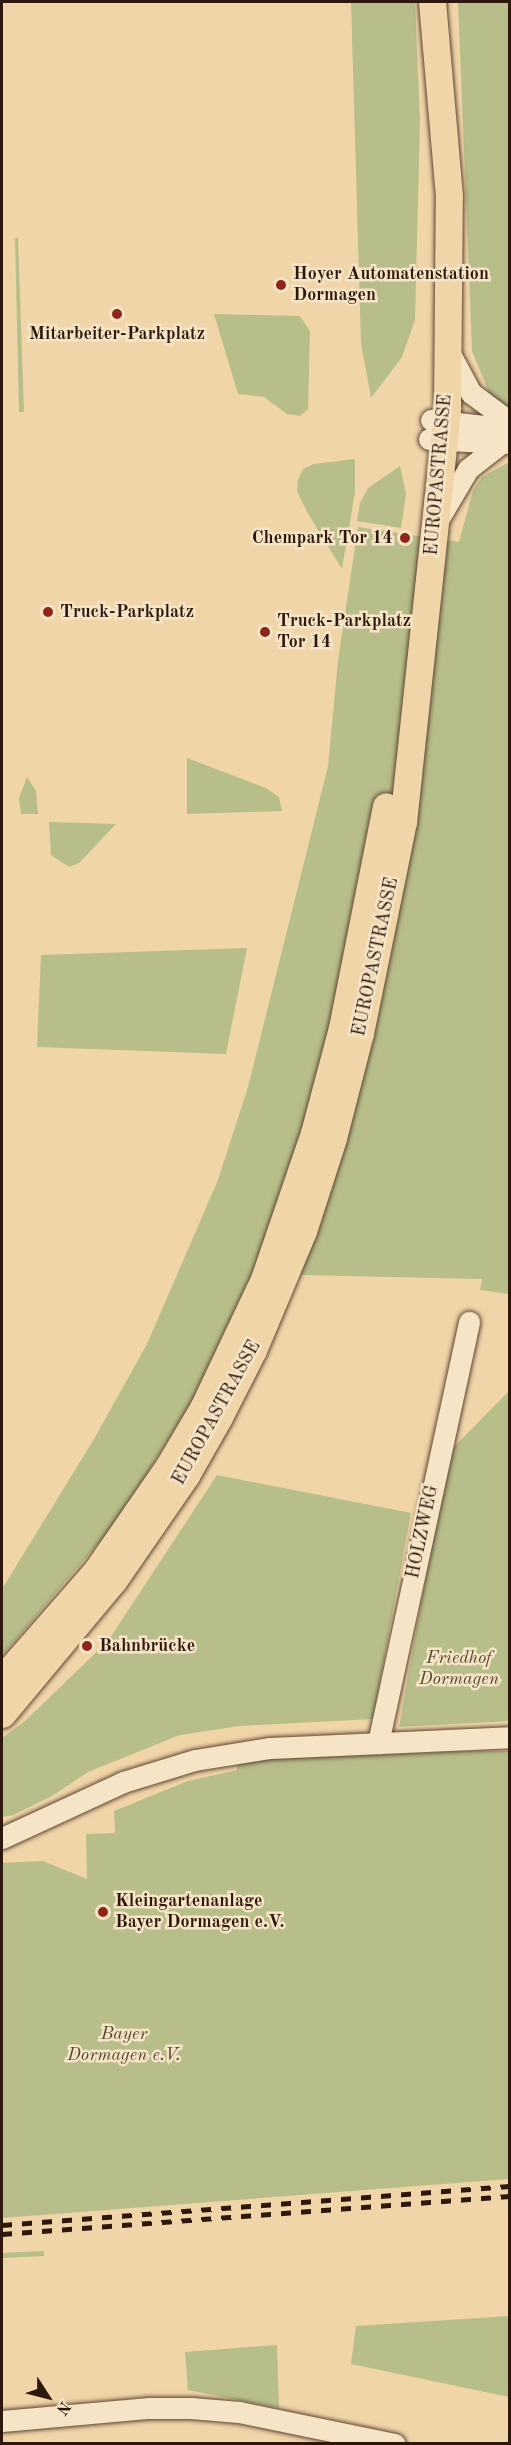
<!DOCTYPE html>
<html>
<head>
<meta charset="utf-8">
<style>
  body { margin:0 }
  #map { position:relative; width:511px; height:2445px; overflow:hidden; background:#f0d5a8; font-family:"Old Standard TT",serif }
  div>[style] { position:absolute }
  .green>* { inset:0; background:#b7be89 }
  .roads { filter:drop-shadow(0 0 2px #5e4734) drop-shadow(0 0 2px #5e4734) }
  .minor>* { height:21px; margin:-10.5px; padding:0 10.5px; transform-origin:10.5px; border-radius:10.5px; background:#f5e4c6 }
  .major>* { height:27px; margin:-13.5px; padding:0 13.5px; transform-origin:13.5px; border-radius:13.5px; background:#f0d5a8 }
  .rail>* { height:4.5px; margin-top:-2.25px; transform-origin:0; background:repeating-linear-gradient(90deg,#2e180d 0 10px,transparent 0 20px) }
  .dots>* { width:16px; height:16px; translate:-50% -50%; box-sizing:border-box; border:3px solid #f5e4c6; border-radius:50% }
  span { translate:-50% -50%; white-space:nowrap; text-align:center; line-height:1.15; -webkit-text-stroke:5px #f5e4c6; paint-order:stroke }
  .poi-label { font-size:18px; color:#2e180d; font-weight:700 }
  .left { translate:0 -50%; text-align:left }
  .right { translate:-100% -50%; text-align:right }
  .street-label { font-size:18px; color:#2e180d }
  .park-label { font-size:18px; color:#574a32; font-style:italic }
  .frame { position:absolute; inset:0; border:3px solid #2e180d; pointer-events:none }
  .north { position:absolute; left:18px; top:2367px; width:60px; height:60px; -webkit-text-stroke:4px #f5e4c6; paint-order:stroke; rotate:126deg; font-size:16px; font-weight:700; line-height:24px; text-align:center; color:#2e180d }
  .north::after { content:''; display:block; margin:auto; width:21px; height:27px; background:#2e180d; clip-path:polygon(50% 0,100% 100%,50% 72%,0 100%) }
</style>
</head>
<body>
<div id="map">
  <div class="green">
    <div style="clip-path:polygon(351px 2px,415px 2px,420px 121px,415px 320px,402px 357px,371px 398px,361px 343px)"></div>
    <div style="clip-path:polygon(458px 2px,509px 2px,509px 411px,485px 398px,488px 390px,472px 351px)"></div>
    <div style="clip-path:polygon(15px 238px,18px 238px,24px 412px,19px 412px)"></div>
    <div style="clip-path:polygon(214px 314px,300px 316px,310px 331px,308px 409px,300px 416px,287px 414px,264px 397px,238px 394px)"></div>
    <div style="clip-path:polygon(355px 459px,355px 492px,342px 569px,307px 512px,297px 491px,298px 480px,303px 469px,314px 464px)"></div>
    <div style="clip-path:polygon(509px 462px,509px 1294px,480px 1290px,482px 1279px,254px 1274px,193px 1400px,118px 1520px,2px 1656px,2px 1589px,94px 1439px,147px 1344px,218px 1180px,248px 1087px,328px 766px,338px 661px,358px 527px,459px 542px,473px 491px,482px 477px)"></div>
    <div style="clip-path:polygon(400px 466px,406px 494px,401px 528px,357px 521px,360px 503px,368px 488px)"></div>
    <div style="clip-path:polygon(187px 758px,266px 788px,279px 797px,282px 811px,187px 814px)"></div>
    <div style="clip-path:polygon(27px 777px,36px 791px,38px 814px,21px 814px,19px 798px)"></div>
    <div style="clip-path:polygon(49px 822px,116px 824px,79px 863px,69px 867px,51px 855px)"></div>
    <div style="clip-path:polygon(247px 948px,226px 1054px,37px 1047px,41px 955px)"></div>
    <div style="clip-path:polygon(509px 1391px,509px 1721px,399px 1727px,448px 1453px)"></div>
    <div style="clip-path:polygon(217px 1475px,411px 1513px,373px 1719px,239px 1726px,180px 1735px,88px 1772px,52px 1796px,13px 1815px,2px 1817px,2px 1738px,25px 1721px,108px 1641px)"></div>
    <div style="clip-path:polygon(466px 1751px,509px 1751px,509px 2179px,2px 2218px,2px 1863px,43px 1861px,87px 1879px,86px 1834px,115px 1833px,114px 1811px,188px 1781px,237px 1770px,237px 1764px,273px 1759px)"></div>
    <div style="clip-path:polygon(44px 2251px,44px 2256px,2px 2258px,2px 2253px)"></div>
    <div style="clip-path:polygon(509px 2316px,509px 2397px,351px 2364px,356px 2326px)"></div>
    <div style="clip-path:polygon(277px 2345px,279px 2408px,188px 2390px,185px 2352px)"></div>
  </div>
  <div class="roads">
    <div class="minor">
      <div style="left:449px;top:352px;width:47px;rotate:61.8deg"></div>
      <div style="left:471px;top:393px;width:49px;rotate:36.6deg"></div>
      <div style="left:431px;top:420px;width:80px;rotate:6.5deg"></div>
      <div style="left:429px;top:439px;width:77px;rotate:3deg"></div>
      <div style="left:438px;top:520px;width:59px;rotate:-59.5deg"></div>
      <div style="left:468px;top:469px;width:41px;rotate:-38deg"></div>
      <div style="left:378px;top:1743px;width:431px;rotate:-77.8deg"></div>
      <div style="left:2px;top:1838px;width:133px;rotate:-24.8deg"></div>
      <div style="left:123px;top:1782px;width:75px;rotate:-17deg"></div>
      <div style="left:195px;top:1760px;width:76px;rotate:-9.1deg"></div>
      <div style="left:270px;top:1748px;width:240px;rotate:-2.6deg"></div>
      <div style="left:2px;top:2421px;width:148px;rotate:-5.1deg"></div>
      <div style="left:149px;top:2408px;width:42px"></div>
      <div style="left:191px;top:2408px;width:48px;rotate:4.8deg"></div>
      <div style="left:239px;top:2412px;width:159px;rotate:11.6deg"></div>
    </div>
    <div class="major">
      <div style="left:2px;top:1679px;width:145px;rotate:-48.9deg"></div>
      <div style="left:97px;top:1570px;width:129px;rotate:-55.4deg"></div>
      <div style="left:170px;top:1464px;width:67px;rotate:-59.6deg"></div>
      <div style="left:204px;top:1406px;width:140px;rotate:-64.7deg"></div>
      <div style="left:264px;top:1279px;width:154px;rotate:-71.1deg"></div>
      <div style="left:314px;top:1133px;width:109px;rotate:-75.1deg"></div>
      <div style="left:342px;top:1028px;width:226px;rotate:-78.8deg"></div>
      <div style="left:2px;top:1714px;width:173px;rotate:-50.2deg"></div>
      <div style="left:113px;top:1581px;width:129px;rotate:-55.4deg"></div>
      <div style="left:186px;top:1475px;width:67px;rotate:-60.4deg"></div>
      <div style="left:219px;top:1417px;width:75px;rotate:-63.1deg"></div>
      <div style="left:253px;top:1350px;width:129px;rotate:-67.2deg"></div>
      <div style="left:303px;top:1231px;width:98px;rotate:-72.1deg"></div>
      <div style="left:333px;top:1138px;width:108px;rotate:-75.6deg"></div>
      <div style="left:360px;top:1033px;width:215px;rotate:-78.5deg"></div>
      <div style="left:403px;top:822px;width:417px;rotate:-83.9deg"></div>
      <div style="left:447px;top:407px;width:211px;rotate:-89.5deg"></div>
      <div style="left:449px;top:196px;width:195px;rotate:-95deg"></div>
    </div>
  </div>
  <div class="rail">
    <div style="left:2px;top:2225px;width:509px;rotate:-4.39deg"></div>
    <div style="left:2px;top:2234px;width:509px;rotate:-4.28deg"></div>
  </div>
  <div class="dots">
    <div style="left:281px;top:285px;background:#8f2418"></div>
    <div style="left:117px;top:314px;background:#8f2418"></div>
    <div style="left:405px;top:538px;background:#8f2418"></div>
    <div style="left:48px;top:612px;background:#8f2418"></div>
    <div style="left:265px;top:632px;background:#8f2418"></div>
    <div style="left:87px;top:1646px;background:#8f2418"></div>
    <div style="left:103px;top:1912px;background:#8f2418"></div>
  </div>
  <div class="poi-label">
    <span class="left" style="left:293px;top:285px">Hoyer Automatenstation<br>Dormagen</span>
    <span style="left:117px;top:334px">Mitarbeiter-Parkplatz</span>
    <span class="right" style="left:393px;top:538px">Chempark Tor 14</span>
    <span class="left" style="left:60px;top:612px">Truck-Parkplatz</span>
    <span class="left" style="left:277px;top:632px">Truck-Parkplatz<br>Tor 14</span>
    <span class="left" style="left:99px;top:1646px">Bahnbrücke</span>
    <span class="left" style="left:115px;top:1912px">Kleingartenanlage<br>Bayer Dormagen e.V.</span>
  </div>
  <div class="street-label">
    <span style="left:439px;top:475px;rotate:-85deg">EUROPASTRASSE</span>
    <span style="left:376px;top:957px;rotate:-78deg">EUROPASTRASSE</span>
    <span style="left:217px;top:1413px;rotate:-61deg">EUROPASTRASSE</span>
    <span style="left:423px;top:1532px;rotate:-78deg">HOLZWEG</span>
  </div>
  <div class="park-label">
    <span style="left:459px;top:1669px">Friedhof<br>Dormagen</span>
    <span style="left:124px;top:2045px">Bayer<br>Dormagen e.V.</span>
  </div>
  <div class="frame"></div>
  <div class="north">N</div>
</div>
</body>
</html>
